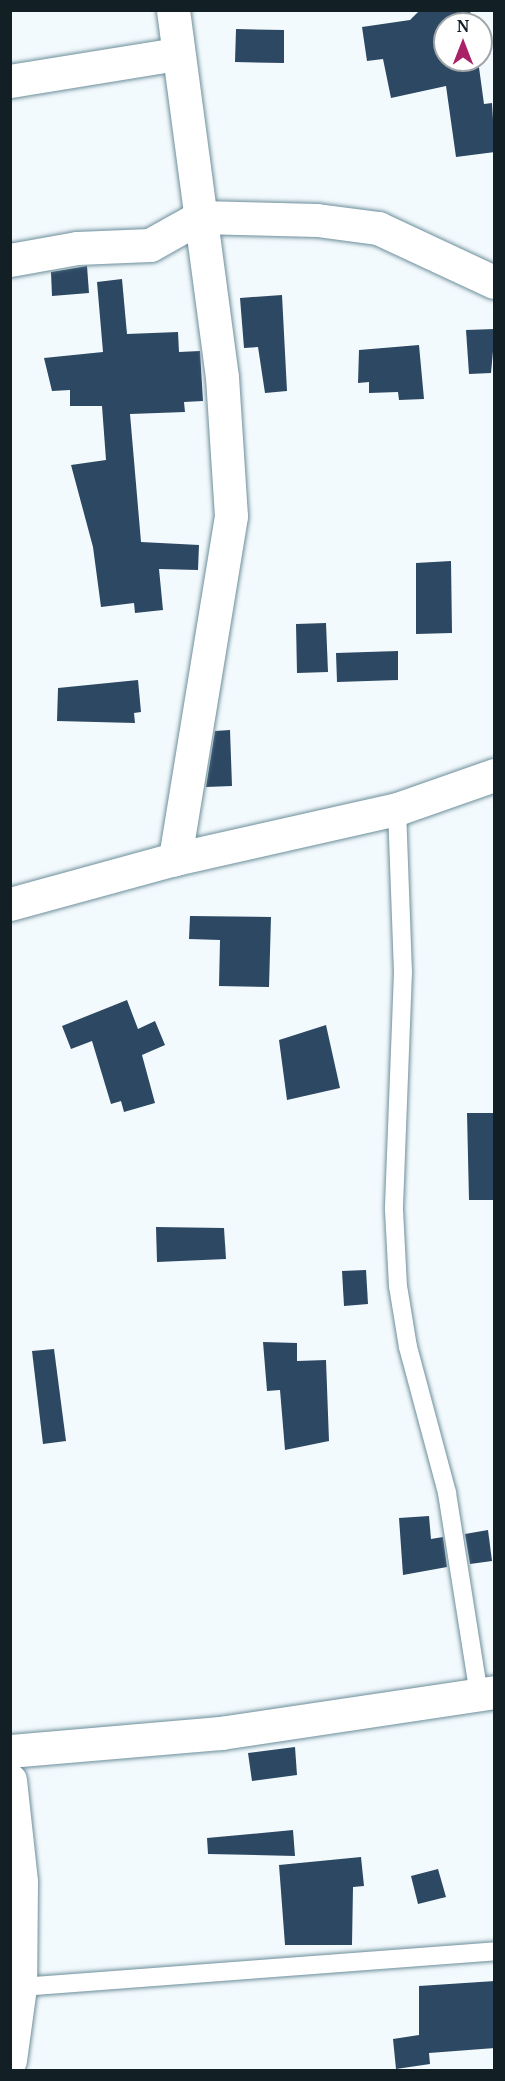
<!DOCTYPE html>
<html>
<head>
<meta charset="utf-8">
<style>
  body { margin:0 }
  #map { position:relative; width:505px; height:2081px; overflow:hidden; background:#f3fafd; font-family:"Noto Serif",serif }
  div>[style] { position:absolute }
  .building>* { inset:0; background:#2d4863 }
  .roads { filter:drop-shadow(0 0 2px #6d8e9b) drop-shadow(0 0 2px #6d8e9b) }
  .lane>* { height:18px; margin:-9px; padding:0 9px; transform-origin:9px; border-radius:9px; background:#fff }
  .street>* { height:33px; margin:-16.5px; padding:0 16.5px; transform-origin:16.5px; border-radius:16.5px; background:#fff }
  span { translate:-50% -50%; white-space:nowrap; text-align:center; line-height:1.15; -webkit-text-stroke:6px #fff; paint-order:stroke }
  .frame { position:absolute; inset:0; border:12px solid #121f24; pointer-events:none }
  .north { position:absolute; left:433px; top:12px; width:60px; height:60px; box-sizing:border-box; background:#fff; border:2px solid #a0a5a7; border-radius:50%; rotate:0deg; font-size:16px; font-weight:700; line-height:24px; text-align:center; color:#121f24 }
  .north::after { content:''; display:block; margin:auto; width:21px; height:27px; background:#a92268; clip-path:polygon(50% 0,100% 100%,50% 72%,0 100%) }
</style>
</head>
<body>
<div id="map">
  <div class="building">
    <div style="clip-path:polygon(420px 10px,470px 10px,472px 24px,445px 24px,445px 60px,478px 60px,484px 104px,492px 103px,495px 152px,456px 157px,446px 86px,391px 98px,383px 59px,367px 61px,362px 27px,410px 20px)"></div>
    <div style="clip-path:polygon(236px 29px,284px 30px,284px 63px,235px 62px)"></div>
    <div style="clip-path:polygon(87px 266px,89px 293px,52px 296px,51px 272px)"></div>
    <div style="clip-path:polygon(122px 279px,127px 334px,178px 332px,179px 352px,200px 351px,203px 401px,184px 402px,185px 412px,130px 414px,141px 542px,199px 545px,198px 570px,159px 569px,163px 610px,135px 613px,134px 603px,101px 607px,93px 547px,71px 465px,106px 460px,102px 406px,70px 406px,70px 390px,52px 391px,44px 358px,103px 352px,97px 282px)"></div>
    <div style="clip-path:polygon(282px 295px,287px 391px,265px 393px,258px 347px,244px 348px,240px 298px)"></div>
    <div style="clip-path:polygon(495px 329px,491px 373px,469px 374px,466px 330px)"></div>
    <div style="clip-path:polygon(419px 345px,424px 399px,399px 400px,398px 392px,369px 393px,369px 382px,358px 383px,359px 350px)"></div>
    <div style="clip-path:polygon(451px 561px,452px 633px,416px 634px,416px 563px)"></div>
    <div style="clip-path:polygon(326px 623px,328px 672px,297px 673px,296px 624px)"></div>
    <div style="clip-path:polygon(398px 651px,398px 680px,337px 682px,336px 653px)"></div>
    <div style="clip-path:polygon(138px 680px,141px 712px,134px 713px,135px 723px,57px 721px,58px 688px)"></div>
    <div style="clip-path:polygon(230px 730px,232px 786px,206px 787px,215px 731px)"></div>
    <div style="clip-path:polygon(190px 916px,271px 917px,269px 987px,219px 986px,220px 940px,189px 939px)"></div>
    <div style="clip-path:polygon(127px 1000px,138px 1029px,155px 1021px,165px 1045px,142px 1055px,155px 1103px,124px 1112px,121px 1101px,111px 1104px,92px 1041px,71px 1049px,62px 1026px)"></div>
    <div style="clip-path:polygon(326px 1025px,340px 1088px,287px 1100px,279px 1040px)"></div>
    <div style="clip-path:polygon(467px 1113px,495px 1113px,495px 1200px,469px 1200px)"></div>
    <div style="clip-path:polygon(156px 1227px,224px 1228px,226px 1259px,157px 1262px)"></div>
    <div style="clip-path:polygon(366px 1270px,368px 1304px,344px 1306px,342px 1271px)"></div>
    <div style="clip-path:polygon(263px 1342px,297px 1343px,297px 1361px,326px 1360px,329px 1441px,285px 1450px,280px 1390px,267px 1391px)"></div>
    <div style="clip-path:polygon(54px 1349px,66px 1441px,43px 1444px,32px 1351px)"></div>
    <div style="clip-path:polygon(429px 1516px,431px 1539px,443px 1537px,447px 1567px,403px 1575px,399px 1518px)"></div>
    <div style="clip-path:polygon(488px 1530px,492px 1561px,470px 1564px,465px 1534px)"></div>
    <div style="clip-path:polygon(295px 1747px,297px 1775px,252px 1781px,248px 1753px)"></div>
    <div style="clip-path:polygon(293px 1830px,295px 1856px,208px 1854px,207px 1838px)"></div>
    <div style="clip-path:polygon(361px 1857px,364px 1886px,353px 1887px,352px 1945px,285px 1945px,279px 1865px)"></div>
    <div style="clip-path:polygon(438px 1869px,446px 1897px,418px 1904px,411px 1876px)"></div>
    <div style="clip-path:polygon(495px 1981px,495px 2048px,429px 2053px,430px 2064px,396px 2069px,393px 2039px,419px 2035px,419px 1986px)"></div>
  </div>
  <div class="roads">
    <div class="lane">
      <div style="left:397px;top:809px;width:163px;rotate:87.9deg"></div>
      <div style="left:403px;top:972px;width:238px;rotate:92.2deg"></div>
      <div style="left:394px;top:1210px;width:76px;rotate:87deg"></div>
      <div style="left:398px;top:1286px;width:62px;rotate:80.7deg"></div>
      <div style="left:408px;top:1347px;width:151px;rotate:75deg"></div>
      <div style="left:447px;top:1493px;width:206px;rotate:81deg"></div>
      <div style="left:20px;top:1987px;width:475px;rotate:-4.3deg"></div>
    </div>
    <div class="street">
      <div style="left:173px;top:10px;width:370px;rotate:82.4deg"></div>
      <div style="left:222px;top:377px;width:139px;rotate:86.3deg"></div>
      <div style="left:231px;top:516px;width:348px;rotate:99.3deg"></div>
      <div style="left:10px;top:81px;width:168px;rotate:-9.2deg"></div>
      <div style="left:10px;top:260px;width:68px;rotate:-10.2deg"></div>
      <div style="left:77px;top:248px;width:73px;rotate:-2.4deg"></div>
      <div style="left:150px;top:245px;width:57px;rotate:-29.2deg"></div>
      <div style="left:200px;top:217px;width:117px;rotate:1.5deg"></div>
      <div style="left:317px;top:220px;width:62px;rotate:7.5deg"></div>
      <div style="left:378px;top:228px;width:128px;rotate:25deg"></div>
      <div style="left:10px;top:904px;width:171px;rotate:-15.3deg"></div>
      <div style="left:175px;top:859px;width:228px;rotate:-12.7deg"></div>
      <div style="left:397px;top:809px;width:103px;rotate:-19.3deg"></div>
      <div style="left:10px;top:1751px;width:212px;rotate:-4.9deg"></div>
      <div style="left:221px;top:1733px;width:276px;rotate:-8.5deg"></div>
      <div style="left:10px;top:1780px;width:103px;rotate:83.8deg"></div>
      <div style="left:21px;top:1882px;width:105px;rotate:90.5deg"></div>
      <div style="left:20px;top:1987px;width:74px;rotate:97.8deg"></div>
    </div>
  </div>
  <div class="frame"></div>
  <div class="north">N</div>
</div>
</body>
</html>
